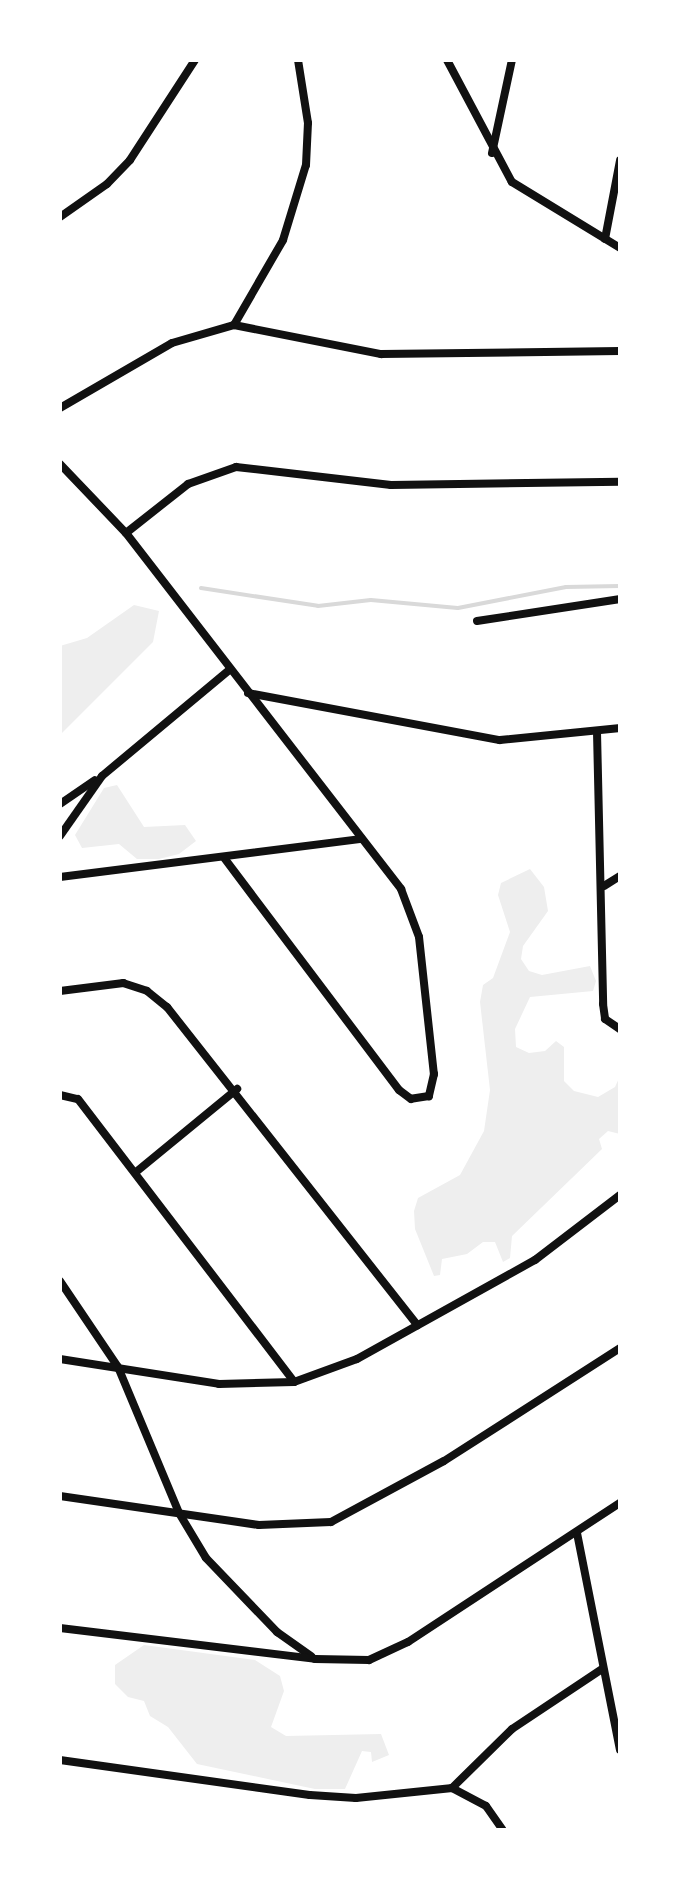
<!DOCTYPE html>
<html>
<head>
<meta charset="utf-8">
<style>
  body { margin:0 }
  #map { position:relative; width:680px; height:1890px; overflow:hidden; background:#fff; font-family:"Source Serif 4",serif }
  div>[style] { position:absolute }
  .green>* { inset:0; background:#eee }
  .stream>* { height:4px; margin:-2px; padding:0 2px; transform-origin:2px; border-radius:2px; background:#d9d9d9 }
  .minor>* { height:8px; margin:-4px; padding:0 4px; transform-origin:4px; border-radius:4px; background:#111 }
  span { translate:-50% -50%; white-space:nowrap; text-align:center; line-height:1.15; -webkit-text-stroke:8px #fff; paint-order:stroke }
  .frame { position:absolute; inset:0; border:62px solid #fff; pointer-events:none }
</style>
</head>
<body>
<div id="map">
  <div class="green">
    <div style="clip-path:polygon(134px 605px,159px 611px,153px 642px,60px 735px,60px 646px,87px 638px)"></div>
    <div style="clip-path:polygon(117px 785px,144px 827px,185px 825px,196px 841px,179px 854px,159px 859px,137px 859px,119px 844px,82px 848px,75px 835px,104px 788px)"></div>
    <div style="clip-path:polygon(530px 869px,544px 887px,548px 911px,523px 946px,521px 959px,529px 971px,542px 975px,590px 966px,596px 981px,593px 991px,530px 997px,515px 1029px,516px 1047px,529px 1053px,545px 1051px,556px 1041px,564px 1047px,564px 1081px,574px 1091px,598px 1097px,615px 1087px,620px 1076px,620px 1134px,608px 1131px,599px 1139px,602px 1149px,512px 1236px,510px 1258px,503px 1262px,495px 1242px,483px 1242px,467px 1254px,442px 1259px,440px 1275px,434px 1276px,415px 1229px,414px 1211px,418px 1198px,460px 1175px,484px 1131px,490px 1090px,480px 1002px,483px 985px,493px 978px,510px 932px,498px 895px,501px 883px)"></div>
    <div style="clip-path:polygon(144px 1645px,255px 1660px,280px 1676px,284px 1691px,271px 1727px,286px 1736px,381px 1734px,389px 1755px,372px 1762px,371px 1752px,362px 1751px,345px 1789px,315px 1789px,197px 1764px,168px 1727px,150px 1716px,144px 1701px,128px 1697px,115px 1684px,115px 1665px)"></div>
  </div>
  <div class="stream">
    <div style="left:201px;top:588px;width:118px;rotate:8.7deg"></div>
    <div style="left:318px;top:606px;width:53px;rotate:-6.5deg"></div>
    <div style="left:371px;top:600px;width:87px;rotate:5.3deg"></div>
    <div style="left:458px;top:608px;width:110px;rotate:-11deg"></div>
    <div style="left:566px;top:587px;width:54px;rotate:-1.1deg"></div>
  </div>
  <div class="minor">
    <div style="left:447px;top:60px;width:138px;rotate:62deg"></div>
    <div style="left:512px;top:182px;width:127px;rotate:31.4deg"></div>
    <div style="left:492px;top:153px;width:95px;rotate:-77.9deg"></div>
    <div style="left:60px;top:217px;width:57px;rotate:-35.1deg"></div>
    <div style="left:107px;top:184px;width:33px;rotate:-46deg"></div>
    <div style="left:130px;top:160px;width:119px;rotate:-57deg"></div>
    <div style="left:605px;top:239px;width:80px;rotate:-79.2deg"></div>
    <div style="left:234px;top:325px;width:98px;rotate:-60deg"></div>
    <div style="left:283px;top:240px;width:78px;rotate:-73deg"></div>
    <div style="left:306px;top:165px;width:42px;rotate:-87.3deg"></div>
    <div style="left:308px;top:123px;width:64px;rotate:-99deg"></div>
    <div style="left:60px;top:408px;width:129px;rotate:-30.1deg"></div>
    <div style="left:172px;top:343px;width:65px;rotate:-16.2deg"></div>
    <div style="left:234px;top:325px;width:150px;rotate:11.2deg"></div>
    <div style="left:381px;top:354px;width:239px;rotate:-0.7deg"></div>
    <div style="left:60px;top:464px;width:95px;rotate:46.3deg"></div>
    <div style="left:126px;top:533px;width:450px;rotate:52.3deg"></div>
    <div style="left:401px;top:889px;width:51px;rotate:69.4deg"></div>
    <div style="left:419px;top:937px;width:138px;rotate:83.8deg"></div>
    <div style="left:434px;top:1074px;width:23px;rotate:103deg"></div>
    <div style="left:429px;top:1096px;width:18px;rotate:171deg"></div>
    <div style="left:411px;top:1099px;width:15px;rotate:-143deg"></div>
    <div style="left:399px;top:1090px;width:289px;rotate:-127deg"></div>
    <div style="left:126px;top:533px;width:79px;rotate:-38.3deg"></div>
    <div style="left:188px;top:484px;width:51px;rotate:-19.5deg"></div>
    <div style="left:236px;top:467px;width:156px;rotate:6.6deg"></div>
    <div style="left:391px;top:485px;width:229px;rotate:-0.8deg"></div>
    <div style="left:477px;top:621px;width:145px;rotate:-8.7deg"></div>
    <div style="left:248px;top:693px;width:256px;rotate:10.6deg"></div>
    <div style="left:500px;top:740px;width:121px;rotate:-5.7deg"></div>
    <div style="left:597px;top:732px;width:272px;rotate:88.7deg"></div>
    <div style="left:603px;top:1004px;width:15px;rotate:82deg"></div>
    <div style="left:605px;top:1019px;width:18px;rotate:34deg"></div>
    <div style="left:60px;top:804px;width:42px;rotate:-34.4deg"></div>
    <div style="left:60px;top:836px;width:73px;rotate:-55deg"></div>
    <div style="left:102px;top:776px;width:165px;rotate:-39.8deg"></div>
    <div style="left:60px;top:877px;width:304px;rotate:-7.2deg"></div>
    <div style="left:604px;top:886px;width:19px;rotate:-32deg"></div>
    <div style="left:60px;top:991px;width:64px;rotate:-7.2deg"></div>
    <div style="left:123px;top:983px;width:25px;rotate:18deg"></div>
    <div style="left:147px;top:991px;width:26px;rotate:39deg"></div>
    <div style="left:167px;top:1007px;width:405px;rotate:51.8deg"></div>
    <div style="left:60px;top:1095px;width:18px;rotate:13deg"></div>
    <div style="left:78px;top:1099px;width:356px;rotate:52.6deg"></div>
    <div style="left:136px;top:1172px;width:131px;rotate:-39.4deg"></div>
    <div style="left:60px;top:1281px;width:104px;rotate:56deg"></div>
    <div style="left:118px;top:1367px;width:158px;rotate:67.3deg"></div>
    <div style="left:179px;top:1513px;width:52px;rotate:59deg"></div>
    <div style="left:206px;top:1558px;width:103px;rotate:46.2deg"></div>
    <div style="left:277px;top:1632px;width:42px;rotate:35.2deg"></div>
    <div style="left:60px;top:1359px;width:161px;rotate:8.9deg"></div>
    <div style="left:219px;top:1384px;width:75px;rotate:-1.5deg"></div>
    <div style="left:294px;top:1382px;width:67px;rotate:-20.1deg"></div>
    <div style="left:357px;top:1359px;width:204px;rotate:-29.1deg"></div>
    <div style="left:535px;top:1260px;width:107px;rotate:-37.4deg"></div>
    <div style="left:60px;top:1496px;width:201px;rotate:8.3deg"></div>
    <div style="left:259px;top:1525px;width:72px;rotate:-2.4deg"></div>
    <div style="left:331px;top:1522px;width:128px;rotate:-28.4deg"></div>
    <div style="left:444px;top:1461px;width:209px;rotate:-32.7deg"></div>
    <div style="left:577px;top:1533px;width:221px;rotate:78.8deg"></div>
    <div style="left:60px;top:1628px;width:257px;rotate:6.9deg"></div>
    <div style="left:315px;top:1659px;width:54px;rotate:1.1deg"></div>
    <div style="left:369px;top:1660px;width:43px;rotate:-24.8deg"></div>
    <div style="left:408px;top:1642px;width:254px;rotate:-33.3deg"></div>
    <div style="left:60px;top:1760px;width:252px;rotate:8deg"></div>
    <div style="left:310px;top:1795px;width:46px;rotate:3.7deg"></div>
    <div style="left:356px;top:1798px;width:97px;rotate:-5.9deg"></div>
    <div style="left:452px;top:1788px;width:38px;rotate:28deg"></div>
    <div style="left:486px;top:1806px;width:29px;rotate:55deg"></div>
    <div style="left:452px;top:1788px;width:84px;rotate:-44.5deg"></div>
    <div style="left:512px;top:1729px;width:108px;rotate:-33.7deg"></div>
  </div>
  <div class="frame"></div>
</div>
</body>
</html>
